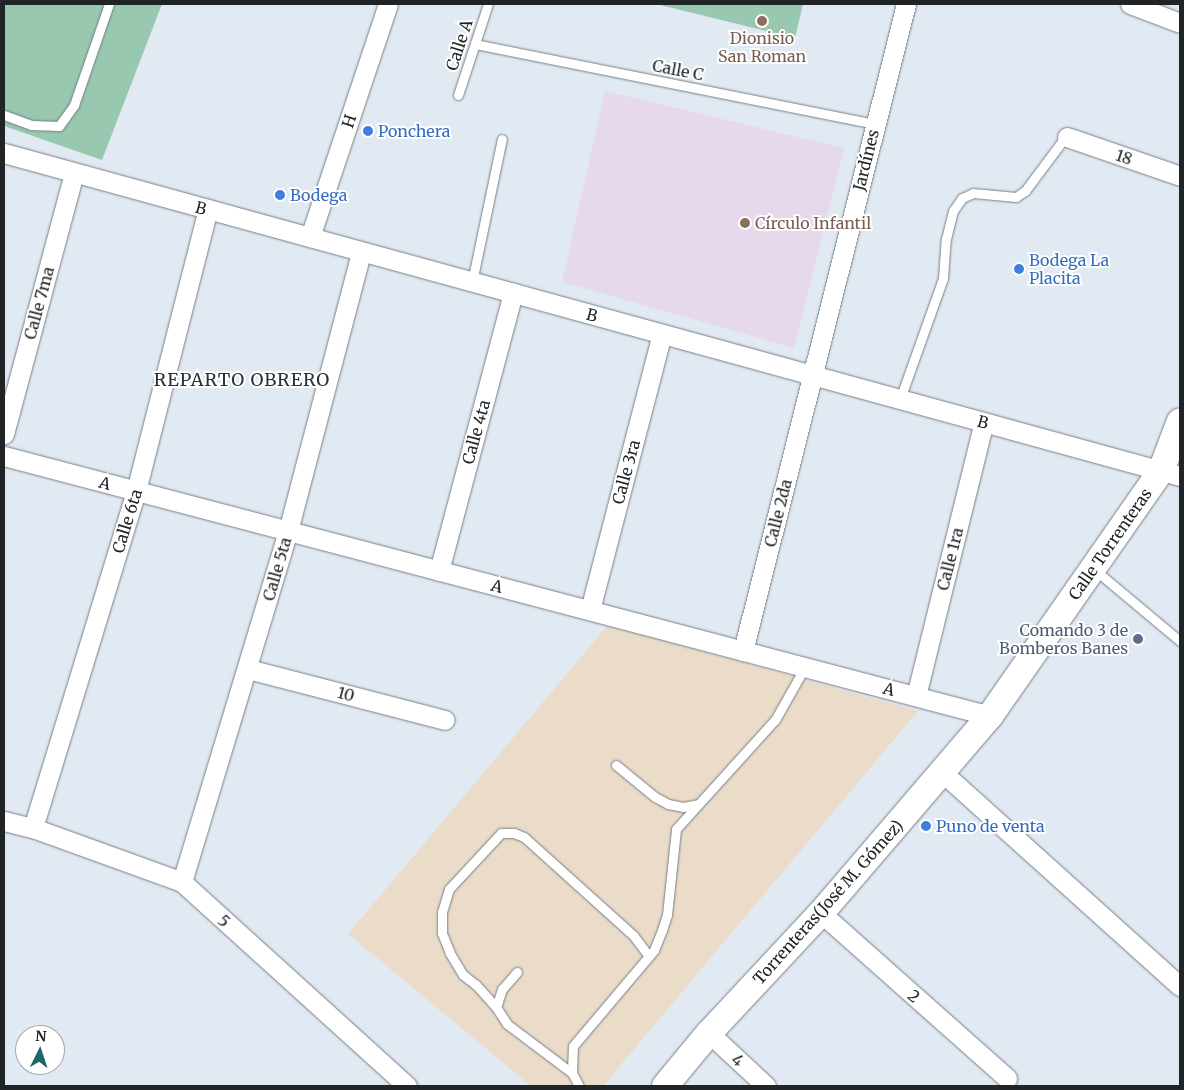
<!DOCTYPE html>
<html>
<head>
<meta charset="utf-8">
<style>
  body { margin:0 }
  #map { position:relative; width:1184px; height:1090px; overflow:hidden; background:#e1e9f2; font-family:Merriweather,serif }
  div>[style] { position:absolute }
  .industrial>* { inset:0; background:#ebdcc9 }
  .education>* { inset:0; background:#e6d9ec }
  .green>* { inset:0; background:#98c8af }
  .roads { filter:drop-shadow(0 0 1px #777e86) drop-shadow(0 0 1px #777e86) }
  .lane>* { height:9px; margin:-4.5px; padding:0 4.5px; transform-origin:4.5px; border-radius:4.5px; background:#fff }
  .street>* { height:19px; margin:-9.5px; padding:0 9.5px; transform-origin:9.5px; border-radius:9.5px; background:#fff }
  .secondary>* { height:26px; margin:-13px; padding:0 13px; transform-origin:13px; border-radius:13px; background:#fff }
  .dots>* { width:14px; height:14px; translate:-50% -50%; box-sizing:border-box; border:2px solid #fff; border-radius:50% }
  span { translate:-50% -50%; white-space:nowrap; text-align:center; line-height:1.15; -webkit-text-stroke:4px #fff; paint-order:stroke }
  .education-label { font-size:16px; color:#785e54 }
  .left { translate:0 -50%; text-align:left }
  .street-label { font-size:16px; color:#212427 }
  .shop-label { font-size:16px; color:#366cbe }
  .service-label { font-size:16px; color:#4e5e75 }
  .right { translate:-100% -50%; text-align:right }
  .neighbourhood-label { font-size:18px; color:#2c3239; letter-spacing:1px }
  .frame { position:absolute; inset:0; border:5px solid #212427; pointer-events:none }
  .north { position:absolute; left:15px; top:1025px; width:50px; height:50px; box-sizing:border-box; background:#fff; border:1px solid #a6a7a9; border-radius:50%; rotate:4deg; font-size:14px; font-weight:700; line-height:20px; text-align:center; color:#212427 }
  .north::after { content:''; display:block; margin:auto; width:18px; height:22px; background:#1b6866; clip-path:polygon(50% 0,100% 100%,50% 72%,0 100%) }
</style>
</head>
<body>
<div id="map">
  <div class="industrial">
    <div style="clip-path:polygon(608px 625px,918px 711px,603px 1086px,531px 1086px,348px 934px)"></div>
  </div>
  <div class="education">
    <div style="clip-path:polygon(605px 91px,844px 148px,794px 348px,562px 282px)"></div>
  </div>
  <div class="green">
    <div style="clip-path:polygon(4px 4px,162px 4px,102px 160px,4px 126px)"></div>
    <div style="clip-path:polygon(656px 4px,803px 4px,795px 38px)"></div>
  </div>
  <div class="roads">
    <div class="lane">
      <div style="left:475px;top:44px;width:408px;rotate:11.3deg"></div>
      <div style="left:458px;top:95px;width:96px;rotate:-71.8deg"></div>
      <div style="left:4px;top:115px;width:29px;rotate:20deg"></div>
      <div style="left:31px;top:125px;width:28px;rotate:2deg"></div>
      <div style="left:59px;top:126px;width:26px;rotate:-54deg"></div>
      <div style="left:74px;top:105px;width:107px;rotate:-70.9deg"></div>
      <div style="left:472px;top:282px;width:146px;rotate:-78.2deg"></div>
      <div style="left:900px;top:399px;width:128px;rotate:-70.4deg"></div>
      <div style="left:943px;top:278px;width:39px;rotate:-86deg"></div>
      <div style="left:946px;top:239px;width:29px;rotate:-76deg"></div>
      <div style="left:953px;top:211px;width:16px;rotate:-55deg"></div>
      <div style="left:962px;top:198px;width:12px;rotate:-24deg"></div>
      <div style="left:973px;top:193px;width:43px;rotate:5.3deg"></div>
      <div style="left:1016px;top:197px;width:11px;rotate:-34deg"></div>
      <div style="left:1025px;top:191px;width:64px;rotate:-53.3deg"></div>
      <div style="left:1063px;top:140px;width:5px;rotate:-37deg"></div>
      <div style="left:1095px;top:570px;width:111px;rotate:39.9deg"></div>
      <div style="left:616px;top:765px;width:50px;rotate:39.4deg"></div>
      <div style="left:655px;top:797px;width:15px;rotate:28deg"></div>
      <div style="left:668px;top:804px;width:15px;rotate:11deg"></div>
      <div style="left:683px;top:807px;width:15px;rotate:-11deg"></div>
      <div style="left:517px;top:972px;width:23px;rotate:131deg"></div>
      <div style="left:502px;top:989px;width:19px;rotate:108deg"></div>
      <div style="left:496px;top:1007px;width:20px;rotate:57deg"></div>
      <div style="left:507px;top:1024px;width:81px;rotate:37deg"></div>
      <div style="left:496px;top:1007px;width:30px;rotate:-132deg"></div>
      <div style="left:476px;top:985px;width:16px;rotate:-142deg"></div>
      <div style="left:463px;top:975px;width:26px;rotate:-121deg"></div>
      <div style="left:450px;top:953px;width:22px;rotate:-112deg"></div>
      <div style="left:442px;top:933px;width:21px;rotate:-90deg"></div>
      <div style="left:442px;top:912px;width:24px;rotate:-73deg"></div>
      <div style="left:449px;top:889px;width:76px;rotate:-47.1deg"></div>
      <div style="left:501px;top:833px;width:13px"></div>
      <div style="left:514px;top:833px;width:11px;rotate:22deg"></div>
      <div style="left:524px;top:837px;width:147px;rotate:42deg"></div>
      <div style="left:633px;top:935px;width:26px;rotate:53deg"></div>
      <div style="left:579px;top:1086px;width:15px;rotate:-118deg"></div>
      <div style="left:572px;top:1073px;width:27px;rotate:-88deg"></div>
      <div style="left:573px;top:1046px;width:126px;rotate:-49.8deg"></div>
      <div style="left:654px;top:950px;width:22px;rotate:-68deg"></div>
      <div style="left:662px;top:930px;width:16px;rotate:-72deg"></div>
      <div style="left:667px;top:915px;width:86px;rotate:-84deg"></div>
      <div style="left:676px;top:829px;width:147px;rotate:-47.8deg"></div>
      <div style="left:775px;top:720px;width:61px;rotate:-60.5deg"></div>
    </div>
    <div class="street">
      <div style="left:1130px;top:4px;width:53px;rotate:20.8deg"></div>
      <div style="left:1067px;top:137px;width:120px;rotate:19deg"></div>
      <div style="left:4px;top:153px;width:1220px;rotate:15.36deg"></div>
      <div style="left:310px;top:237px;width:246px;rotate:-71.5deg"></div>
      <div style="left:4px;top:434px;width:270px;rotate:-75deg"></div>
      <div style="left:4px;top:456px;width:1020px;rotate:14.77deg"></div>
      <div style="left:439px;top:571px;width:288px;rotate:-75.1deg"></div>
      <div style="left:590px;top:610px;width:285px;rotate:-75.4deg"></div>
      <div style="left:743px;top:651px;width:667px;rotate:-75.86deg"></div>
      <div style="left:248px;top:669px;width:203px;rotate:14.5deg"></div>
      <div style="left:916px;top:696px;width:282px;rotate:-76.1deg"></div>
      <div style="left:942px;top:772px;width:320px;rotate:42deg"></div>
      <div style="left:4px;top:821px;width:30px;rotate:14deg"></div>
      <div style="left:33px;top:828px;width:158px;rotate:19.9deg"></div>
      <div style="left:182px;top:882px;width:304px;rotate:42.2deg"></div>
      <div style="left:33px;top:828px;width:352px;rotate:-73deg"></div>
      <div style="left:136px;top:491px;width:291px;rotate:-75.7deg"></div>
      <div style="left:182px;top:882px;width:367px;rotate:-73.2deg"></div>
      <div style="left:288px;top:531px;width:288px;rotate:-75.3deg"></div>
      <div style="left:821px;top:913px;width:249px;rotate:41.6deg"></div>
      <div style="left:709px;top:1033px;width:78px;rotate:42.9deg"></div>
    </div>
    <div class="secondary">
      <div style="left:665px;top:1086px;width:69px;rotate:-50.3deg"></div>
      <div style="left:709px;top:1033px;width:164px;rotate:-47deg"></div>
      <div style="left:821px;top:913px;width:260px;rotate:-49.4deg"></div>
      <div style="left:990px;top:716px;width:299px;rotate:-55.1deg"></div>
      <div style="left:1161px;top:471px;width:53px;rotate:-69.2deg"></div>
    </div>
  </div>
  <div class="dots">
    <div style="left:762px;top:21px;background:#8d6e63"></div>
    <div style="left:368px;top:131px;background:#3f7fe0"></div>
    <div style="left:280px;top:195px;background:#3f7fe0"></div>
    <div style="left:745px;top:223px;background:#8d6e63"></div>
    <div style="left:1019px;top:269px;background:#3f7fe0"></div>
    <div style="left:1138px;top:639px;background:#5c6f8a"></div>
    <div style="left:926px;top:826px;background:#3f7fe0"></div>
  </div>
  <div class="education-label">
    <span style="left:762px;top:47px">Dionisio<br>San Roman</span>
    <span class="left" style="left:755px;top:223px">Círculo Infantil</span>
  </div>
  <div class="street-label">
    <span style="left:459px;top:45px;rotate:-72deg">Calle A</span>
    <span style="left:678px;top:70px;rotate:11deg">Calle C</span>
    <span style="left:349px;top:121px;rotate:-72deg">H</span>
    <span style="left:1124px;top:157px;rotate:19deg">18</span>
    <span style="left:866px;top:160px;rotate:-76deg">Jardínes</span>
    <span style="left:201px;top:208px;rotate:15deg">B</span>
    <span style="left:39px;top:303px;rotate:-75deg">Calle 7ma</span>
    <span style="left:592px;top:315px;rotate:15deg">B</span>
    <span style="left:983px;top:422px;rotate:15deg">B</span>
    <span style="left:476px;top:432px;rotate:-75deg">Calle 4ta</span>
    <span style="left:626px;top:472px;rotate:-75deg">Calle 3ra</span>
    <span style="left:105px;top:483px;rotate:15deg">A</span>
    <span style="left:778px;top:513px;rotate:-76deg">Calle 2da</span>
    <span style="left:127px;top:521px;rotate:-73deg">Calle 6ta</span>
    <span style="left:1110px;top:544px;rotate:-55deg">Calle Torrenteras</span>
    <span style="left:950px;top:559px;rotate:-76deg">Calle 1ra</span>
    <span style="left:277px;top:569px;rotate:-74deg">Calle 5ta</span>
    <span style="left:497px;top:586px;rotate:15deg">A</span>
    <span style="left:889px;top:689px;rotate:15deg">A</span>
    <span style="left:346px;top:694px;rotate:15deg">10</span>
    <span style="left:828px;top:902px;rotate:-48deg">Torrenteras(José M. Gómez)</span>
    <span style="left:224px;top:921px;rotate:42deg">5</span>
    <span style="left:914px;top:996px;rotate:42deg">2</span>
    <span style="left:738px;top:1060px;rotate:43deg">4</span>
  </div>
  <div class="shop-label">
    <span class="left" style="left:378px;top:131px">Ponchera</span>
    <span class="left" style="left:290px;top:195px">Bodega</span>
    <span class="left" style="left:1029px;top:269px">Bodega La<br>Placita</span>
    <span class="left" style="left:936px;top:826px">Puno de venta</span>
  </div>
  <div class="service-label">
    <span class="right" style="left:1128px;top:639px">Comando 3 de<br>Bomberos Banes</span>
  </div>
  <div class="neighbourhood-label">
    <span style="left:242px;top:380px">REPARTO OBRERO</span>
  </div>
  <div class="frame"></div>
  <div class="north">N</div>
</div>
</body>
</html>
